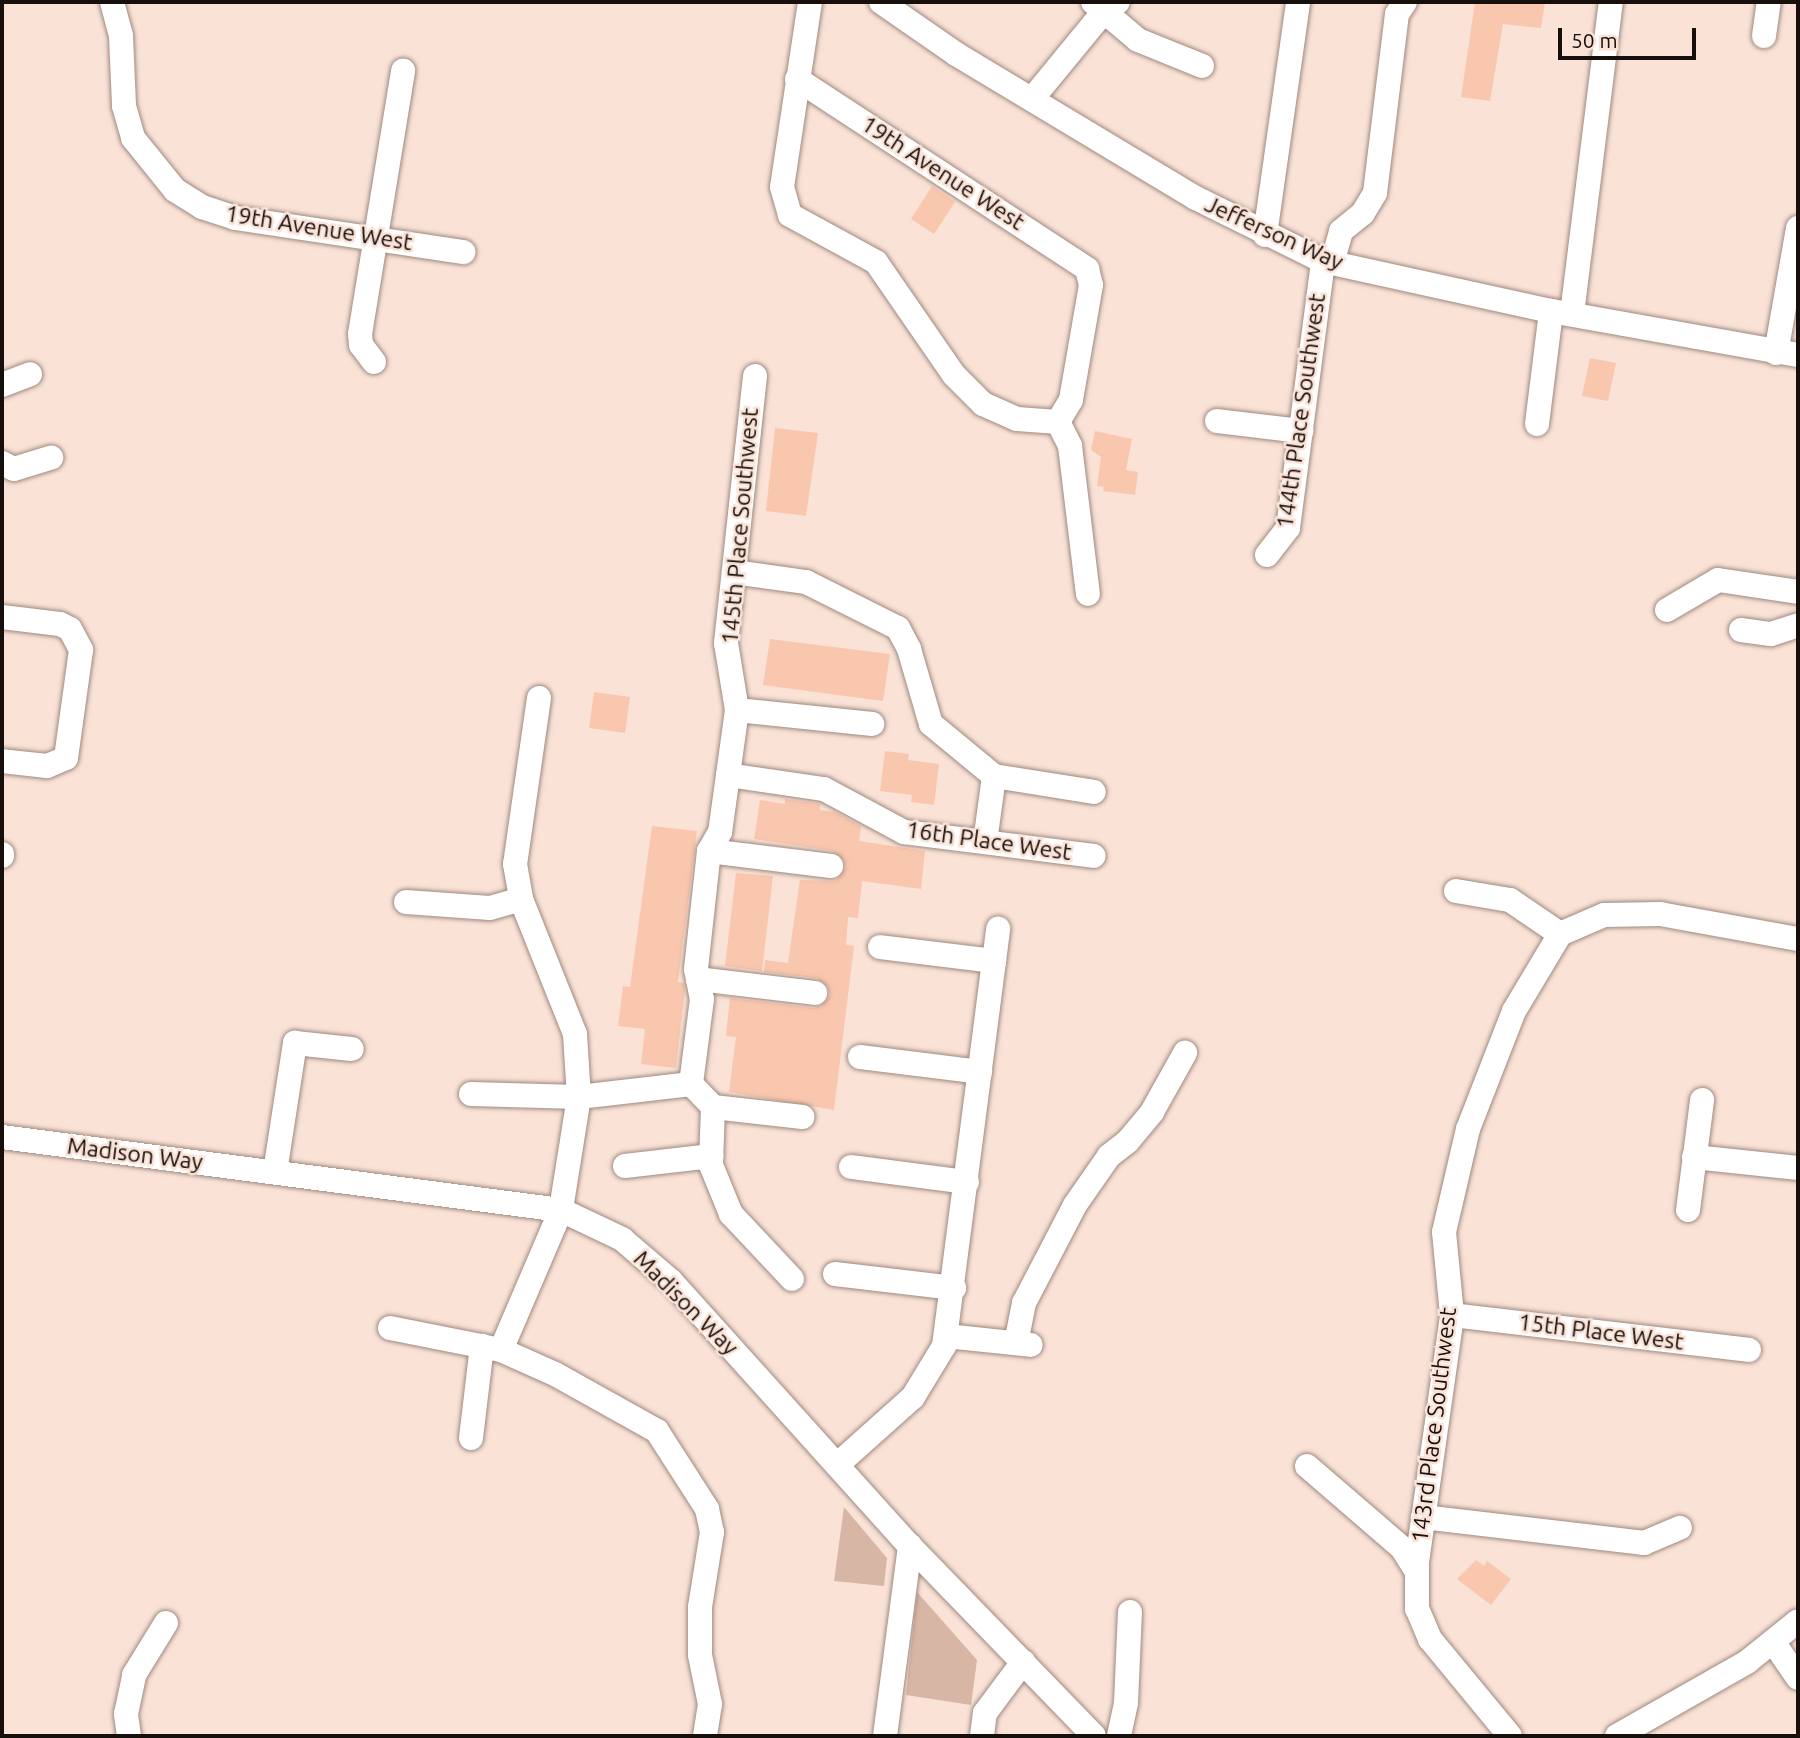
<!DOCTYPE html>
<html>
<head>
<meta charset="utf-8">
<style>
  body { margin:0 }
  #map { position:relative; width:1800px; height:1738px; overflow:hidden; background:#fae2d7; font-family:Ubuntu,sans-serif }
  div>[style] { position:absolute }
  .green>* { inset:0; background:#d8b6a5 }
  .building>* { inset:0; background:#f9c6ae }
  .roads { filter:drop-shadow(0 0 2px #9f897f) drop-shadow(0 0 2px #9f897f) }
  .minor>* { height:24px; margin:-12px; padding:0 12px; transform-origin:12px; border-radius:12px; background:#fff }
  span { translate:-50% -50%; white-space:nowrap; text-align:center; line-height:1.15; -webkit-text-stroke:5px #fae2d7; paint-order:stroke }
  .street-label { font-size:23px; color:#160f0b }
  .frame { position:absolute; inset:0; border:4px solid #160f0b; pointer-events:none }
  .scale { position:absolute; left:1558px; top:28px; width:138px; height:32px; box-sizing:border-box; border:4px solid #160f0b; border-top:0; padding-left:9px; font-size:21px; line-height:24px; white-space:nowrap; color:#160f0b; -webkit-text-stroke:5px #fae2d7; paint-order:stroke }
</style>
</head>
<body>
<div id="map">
  <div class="green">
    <div style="clip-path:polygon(844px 1507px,887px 1558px,884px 1586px,834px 1581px)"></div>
    <div style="clip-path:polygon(917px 1592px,977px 1660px,971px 1705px,906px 1695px)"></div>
  </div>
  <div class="building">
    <div style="clip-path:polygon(1475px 2px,1545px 2px,1541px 28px,1503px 24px,1490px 101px,1461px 97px)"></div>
    <div style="clip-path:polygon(932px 186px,955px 202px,934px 234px,911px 219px)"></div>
    <div style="clip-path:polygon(1590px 358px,1616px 363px,1608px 401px,1582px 396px)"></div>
    <div style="clip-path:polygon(775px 428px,818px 433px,806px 516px,766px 511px)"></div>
    <div style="clip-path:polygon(1095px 431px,1132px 439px,1126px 470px,1138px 472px,1135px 495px,1103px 491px,1104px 487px,1097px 486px,1101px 457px,1091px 450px)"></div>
    <div style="clip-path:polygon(770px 639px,890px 654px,883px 701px,763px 685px)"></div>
    <div style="clip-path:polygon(594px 692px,630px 697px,625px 733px,589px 728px)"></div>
    <div style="clip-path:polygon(885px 751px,909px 754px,908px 760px,939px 764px,934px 805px,911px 802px,912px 795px,880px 791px)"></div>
    <div style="clip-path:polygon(785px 799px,820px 804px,820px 810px,835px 812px,861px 826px,859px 841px,925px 851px,921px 889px,862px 881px,858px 918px,848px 917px,846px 945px,854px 946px,834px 1110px,729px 1092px,736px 1037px,726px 1036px,730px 998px,813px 1008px,821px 1006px,830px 995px,828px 987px,817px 978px,764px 972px,765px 960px,788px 963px,800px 880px,835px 881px,846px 868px,844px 860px,833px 851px,754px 839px,760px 800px,785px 804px)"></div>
    <div style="clip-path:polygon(652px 826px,697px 831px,678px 982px,684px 983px,685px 990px,676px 1068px,641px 1064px,645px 1029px,618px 1026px,623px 986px,630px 987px)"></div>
    <div style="clip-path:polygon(736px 873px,773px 876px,762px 971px,725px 966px)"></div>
    <div style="clip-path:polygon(1476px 1560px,1484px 1566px,1487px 1561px,1511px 1579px,1491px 1605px,1457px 1579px)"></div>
  </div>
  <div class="roads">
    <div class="minor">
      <div style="left:112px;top:2px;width:35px;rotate:75deg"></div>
      <div style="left:121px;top:36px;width:70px;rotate:87.5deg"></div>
      <div style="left:124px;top:106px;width:33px;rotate:74deg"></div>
      <div style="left:133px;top:138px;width:67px;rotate:51.1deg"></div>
      <div style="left:175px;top:190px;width:32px;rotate:32deg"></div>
      <div style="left:202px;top:207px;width:35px;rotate:18deg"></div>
      <div style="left:235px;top:218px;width:231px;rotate:8.5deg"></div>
      <div style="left:810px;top:2px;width:187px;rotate:98.6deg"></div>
      <div style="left:782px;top:187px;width:29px;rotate:74deg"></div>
      <div style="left:790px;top:215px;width:98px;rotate:28.7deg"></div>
      <div style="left:876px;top:262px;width:137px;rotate:55.4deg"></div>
      <div style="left:954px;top:375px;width:41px;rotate:45deg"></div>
      <div style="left:983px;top:404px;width:37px;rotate:24deg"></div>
      <div style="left:1017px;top:419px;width:41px;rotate:4.2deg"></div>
      <div style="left:881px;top:2px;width:91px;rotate:34.7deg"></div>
      <div style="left:956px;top:54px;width:280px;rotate:31deg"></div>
      <div style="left:1196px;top:198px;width:142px;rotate:26.4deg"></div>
      <div style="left:1323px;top:261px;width:233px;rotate:12.4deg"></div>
      <div style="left:1551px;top:311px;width:251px;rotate:10.1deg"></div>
      <div style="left:1093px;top:2px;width:59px;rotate:40.2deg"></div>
      <div style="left:1138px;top:40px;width:69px;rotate:22.1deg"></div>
      <div style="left:1764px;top:36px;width:34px;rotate:-82deg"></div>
      <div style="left:797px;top:79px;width:347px;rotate:33.2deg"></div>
      <div style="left:1087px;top:269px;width:16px;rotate:76deg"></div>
      <div style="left:1091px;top:285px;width:117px;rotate:99.9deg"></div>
      <div style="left:1071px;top:400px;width:26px;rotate:121deg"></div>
      <div style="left:1058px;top:422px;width:27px;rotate:63deg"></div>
      <div style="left:1070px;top:446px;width:149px;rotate:83.1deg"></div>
      <div style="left:1032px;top:99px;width:115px;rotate:-50.6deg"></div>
      <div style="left:1105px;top:10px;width:15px;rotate:-32deg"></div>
      <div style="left:1265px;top:235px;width:235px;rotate:-81.9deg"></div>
      <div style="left:1332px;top:263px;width:33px;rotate:-74deg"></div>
      <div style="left:1341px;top:231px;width:28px;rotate:-39deg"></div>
      <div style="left:1363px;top:213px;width:23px;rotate:-59deg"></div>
      <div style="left:1375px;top:193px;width:180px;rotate:-83deg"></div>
      <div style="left:1397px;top:14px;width:14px;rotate:-56deg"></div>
      <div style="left:1572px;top:314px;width:314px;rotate:-82.9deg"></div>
      <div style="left:1776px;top:353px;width:127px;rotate:-80deg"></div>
      <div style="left:374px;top:362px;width:21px;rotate:-127deg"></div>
      <div style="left:361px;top:345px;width:11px;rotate:-95deg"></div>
      <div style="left:360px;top:334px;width:267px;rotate:-80.7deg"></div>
      <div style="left:755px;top:376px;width:269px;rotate:96.2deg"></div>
      <div style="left:726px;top:643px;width:68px;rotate:80.7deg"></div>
      <div style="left:737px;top:710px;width:123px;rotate:97.9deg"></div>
      <div style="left:720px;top:832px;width:22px;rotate:120deg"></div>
      <div style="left:709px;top:851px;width:119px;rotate:96.3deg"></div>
      <div style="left:696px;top:969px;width:31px;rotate:79deg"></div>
      <div style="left:702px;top:999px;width:86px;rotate:97.4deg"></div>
      <div style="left:691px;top:1084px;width:32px;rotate:46deg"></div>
      <div style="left:713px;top:1107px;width:58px;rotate:92deg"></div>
      <div style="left:711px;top:1165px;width:53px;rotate:67.8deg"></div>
      <div style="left:731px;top:1214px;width:89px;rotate:46.8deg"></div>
      <div style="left:2px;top:385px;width:30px;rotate:-21deg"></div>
      <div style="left:1217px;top:421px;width:85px;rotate:6.8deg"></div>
      <div style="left:1537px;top:424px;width:114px;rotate:-82.9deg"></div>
      <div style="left:2px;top:463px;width:13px;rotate:27deg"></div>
      <div style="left:14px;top:469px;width:39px;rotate:-17deg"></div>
      <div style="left:1267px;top:555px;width:34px;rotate:-52deg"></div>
      <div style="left:1288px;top:528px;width:269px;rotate:-82.5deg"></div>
      <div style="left:734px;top:572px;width:73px;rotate:7.9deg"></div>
      <div style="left:806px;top:582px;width:103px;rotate:26.6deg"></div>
      <div style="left:898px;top:628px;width:24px;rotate:62deg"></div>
      <div style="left:909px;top:649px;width:78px;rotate:73.7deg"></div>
      <div style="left:931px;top:724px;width:82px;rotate:39.5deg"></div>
      <div style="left:994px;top:776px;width:101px;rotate:9.1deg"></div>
      <div style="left:1667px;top:610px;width:59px;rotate:-30.5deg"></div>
      <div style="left:1718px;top:580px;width:81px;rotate:8.5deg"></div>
      <div style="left:2px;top:617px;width:58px;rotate:6.9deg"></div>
      <div style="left:60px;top:624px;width:11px;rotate:27deg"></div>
      <div style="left:70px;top:629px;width:24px;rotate:62deg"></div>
      <div style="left:81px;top:650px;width:109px;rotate:97.9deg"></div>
      <div style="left:66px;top:758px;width:21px;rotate:157deg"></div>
      <div style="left:47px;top:766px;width:45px;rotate:-173.7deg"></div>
      <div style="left:1741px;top:630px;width:30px;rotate:8deg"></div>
      <div style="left:1771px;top:634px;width:28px;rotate:-18deg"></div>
      <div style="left:539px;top:698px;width:168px;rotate:98.2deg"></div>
      <div style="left:515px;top:864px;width:36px;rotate:80deg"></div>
      <div style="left:521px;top:899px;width:145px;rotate:68.2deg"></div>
      <div style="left:575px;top:1034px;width:63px;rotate:86.4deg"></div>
      <div style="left:579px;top:1097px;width:114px;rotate:99.1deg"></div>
      <div style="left:561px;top:1210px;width:152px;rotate:113.2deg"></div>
      <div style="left:501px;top:1350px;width:59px;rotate:24deg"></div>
      <div style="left:555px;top:1374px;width:117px;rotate:29.2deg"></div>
      <div style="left:657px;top:1431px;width:93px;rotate:57.3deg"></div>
      <div style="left:707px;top:1509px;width:24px;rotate:78deg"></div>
      <div style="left:712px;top:1532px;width:76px;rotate:99.1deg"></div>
      <div style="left:700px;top:1607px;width:48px;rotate:90deg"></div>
      <div style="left:700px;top:1655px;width:50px;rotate:78.5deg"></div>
      <div style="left:710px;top:1704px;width:32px;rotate:99deg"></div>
      <div style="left:737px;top:710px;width:136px;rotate:5.9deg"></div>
      <div style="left:728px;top:775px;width:97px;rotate:8.3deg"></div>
      <div style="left:824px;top:789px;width:91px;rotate:28.3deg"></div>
      <div style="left:904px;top:832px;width:191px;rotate:7.2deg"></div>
      <div style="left:985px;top:842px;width:67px;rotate:-82.2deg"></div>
      <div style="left:709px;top:851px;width:123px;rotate:7deg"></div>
      <div style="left:2px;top:856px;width:2px;rotate:-90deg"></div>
      <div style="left:1456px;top:891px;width:55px;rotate:9.5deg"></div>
      <div style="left:1510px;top:900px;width:60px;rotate:34.2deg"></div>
      <div style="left:406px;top:902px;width:84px;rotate:4.1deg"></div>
      <div style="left:490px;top:908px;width:32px;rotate:-16deg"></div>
      <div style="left:1560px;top:934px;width:48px;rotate:-23.4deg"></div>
      <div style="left:1604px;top:915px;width:56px;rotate:-1deg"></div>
      <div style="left:1660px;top:914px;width:140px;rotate:10.3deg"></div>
      <div style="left:880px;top:947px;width:115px;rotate:7deg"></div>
      <div style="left:698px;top:979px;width:118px;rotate:6.8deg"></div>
      <div style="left:860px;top:1057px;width:121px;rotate:7.1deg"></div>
      <div style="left:471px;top:1094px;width:108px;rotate:1.6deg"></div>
      <div style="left:579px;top:1097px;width:113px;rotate:-6.6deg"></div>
      <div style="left:713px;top:1107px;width:90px;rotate:6.4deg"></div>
      <div style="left:2px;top:1137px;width:564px;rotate:7.44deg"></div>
      <div style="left:561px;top:1210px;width:68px;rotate:25.4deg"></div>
      <div style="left:622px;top:1239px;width:65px;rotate:40.6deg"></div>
      <div style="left:671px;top:1281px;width:357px;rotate:48deg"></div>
      <div style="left:910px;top:1546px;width:264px;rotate:45.9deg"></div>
      <div style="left:1694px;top:1157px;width:105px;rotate:6deg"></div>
      <div style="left:625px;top:1166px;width:87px;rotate:-6.6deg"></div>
      <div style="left:851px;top:1167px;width:117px;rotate:7.4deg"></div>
      <div style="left:275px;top:1172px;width:131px;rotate:-81.2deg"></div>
      <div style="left:295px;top:1043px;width:57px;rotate:6deg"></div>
      <div style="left:1688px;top:1210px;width:111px;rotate:-82.7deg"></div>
      <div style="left:835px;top:1274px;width:120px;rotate:6.7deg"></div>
      <div style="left:1452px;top:1315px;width:299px;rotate:6.7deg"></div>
      <div style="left:390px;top:1328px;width:113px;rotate:11.2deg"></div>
      <div style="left:946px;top:1336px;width:85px;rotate:6deg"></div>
      <div style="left:1016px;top:1343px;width:41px;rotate:-78.7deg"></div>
      <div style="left:1024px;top:1303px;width:110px;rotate:-62.5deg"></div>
      <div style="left:1075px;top:1205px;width:60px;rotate:-55.2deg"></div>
      <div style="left:1109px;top:1156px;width:24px;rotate:-38deg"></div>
      <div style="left:1128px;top:1141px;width:38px;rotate:-50deg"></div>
      <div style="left:1152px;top:1112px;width:68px;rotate:-60.8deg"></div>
      <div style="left:471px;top:1438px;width:93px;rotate:-83.2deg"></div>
      <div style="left:837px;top:1465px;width:102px;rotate:-41.8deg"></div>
      <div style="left:913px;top:1397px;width:60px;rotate:-58.7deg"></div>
      <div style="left:944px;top:1346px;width:421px;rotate:-82.6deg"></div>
      <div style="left:1307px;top:1466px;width:125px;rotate:40.8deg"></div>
      <div style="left:1402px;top:1548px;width:28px;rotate:58deg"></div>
      <div style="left:1423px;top:1517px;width:223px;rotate:6.7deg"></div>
      <div style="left:1644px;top:1543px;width:39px;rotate:-23deg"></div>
      <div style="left:1774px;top:1643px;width:42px;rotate:55.6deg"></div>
      <div style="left:129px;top:1736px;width:22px;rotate:-98deg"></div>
      <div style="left:126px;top:1714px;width:40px;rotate:-78deg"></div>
      <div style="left:134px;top:1675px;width:61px;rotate:-58.4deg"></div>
      <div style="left:885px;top:1736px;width:192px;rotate:-82.5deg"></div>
      <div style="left:982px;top:1736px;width:23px;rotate:-83deg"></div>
      <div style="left:985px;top:1713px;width:64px;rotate:-53.3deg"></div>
      <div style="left:1119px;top:1736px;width:34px;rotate:-78deg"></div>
      <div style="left:1126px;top:1703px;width:91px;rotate:-87.5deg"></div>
      <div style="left:1510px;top:1736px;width:126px;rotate:-129.5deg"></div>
      <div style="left:1430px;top:1639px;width:33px;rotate:-113deg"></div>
      <div style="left:1417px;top:1609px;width:47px;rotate:-90deg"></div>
      <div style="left:1417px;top:1562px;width:249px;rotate:-81.9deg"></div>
      <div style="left:1452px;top:1315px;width:83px;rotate:-95.5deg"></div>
      <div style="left:1444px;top:1232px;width:106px;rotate:-76.9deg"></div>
      <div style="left:1468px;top:1129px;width:127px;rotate:-68.7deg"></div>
      <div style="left:1514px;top:1011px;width:90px;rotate:-59.1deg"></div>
      <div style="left:1617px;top:1736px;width:150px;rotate:-29.6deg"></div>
      <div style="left:1747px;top:1662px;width:65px;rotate:-38.8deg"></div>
    </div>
  </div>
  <div class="street-label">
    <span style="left:943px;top:173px;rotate:33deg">19th Avenue West</span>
    <span style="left:319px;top:228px;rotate:9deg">19th Avenue West</span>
    <span style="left:1274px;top:233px;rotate:24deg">Jefferson Way</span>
    <span style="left:1301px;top:411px;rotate:-82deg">144th Place Southwest</span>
    <span style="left:740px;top:526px;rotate:-85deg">145th Place Southwest</span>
    <span style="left:989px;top:841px;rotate:8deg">16th Place West</span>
    <span style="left:135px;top:1154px;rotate:7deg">Madison Way</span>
    <span style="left:686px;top:1303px;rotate:45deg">Madison Way</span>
    <span style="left:1601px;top:1332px;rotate:7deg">15th Place West</span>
    <span style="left:1434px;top:1425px;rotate:-83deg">143rd Place Southwest</span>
  </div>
  <div class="frame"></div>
  <div class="scale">50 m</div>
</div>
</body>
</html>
